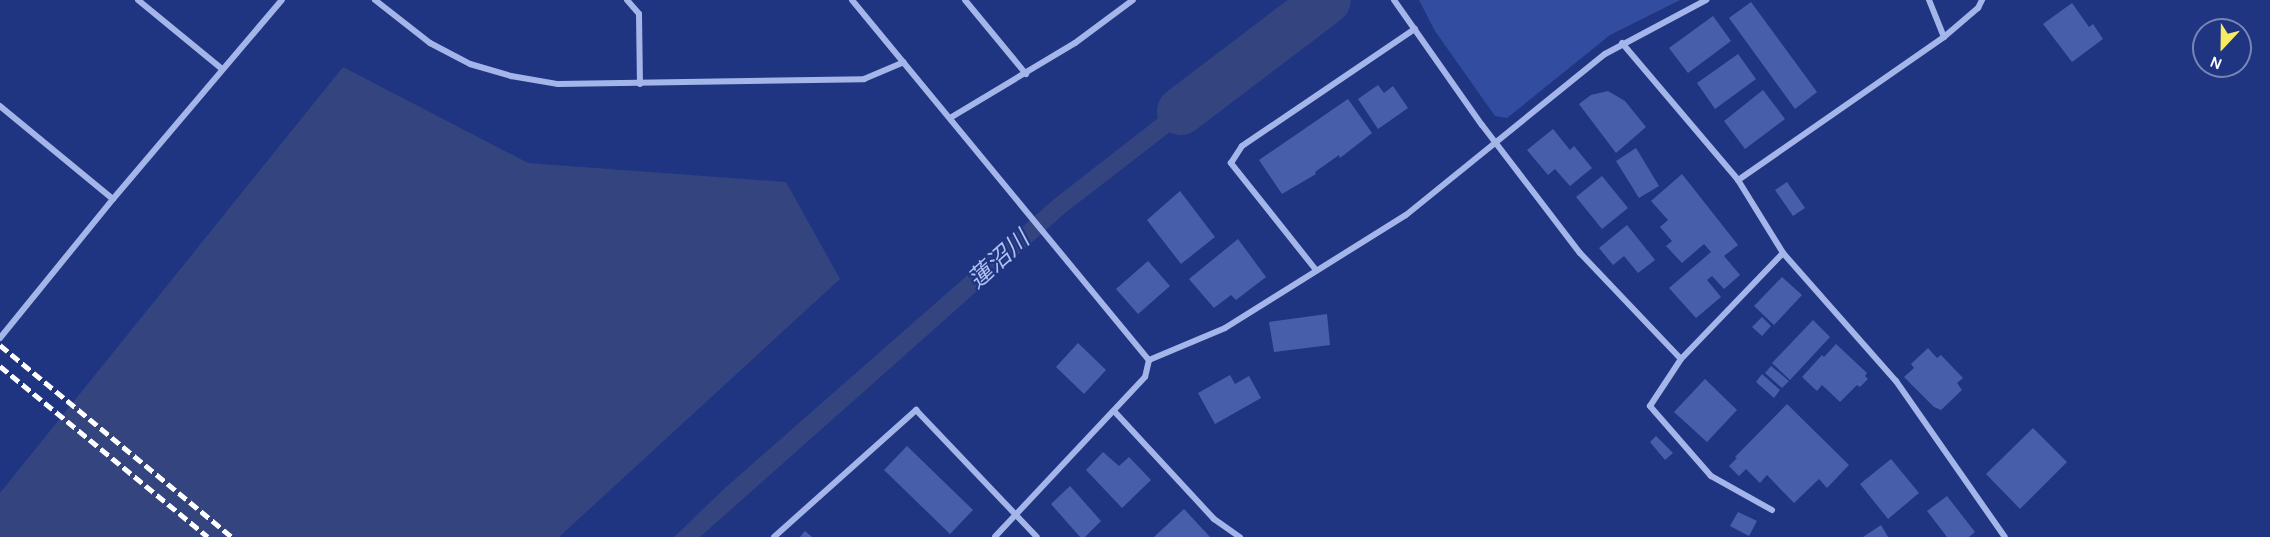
<!DOCTYPE html>
<html>
<head>
<meta charset="utf-8">
<style>
  body { margin:0 }
  #map { position:relative; width:2270px; height:537px; overflow:hidden; background:#1f3582; font-family:Karla,"Noto Sans JP",sans-serif }
  div>[style] { position:absolute }
  .green>* { inset:0; background:#324da0 }
  .water>* { inset:0; background:#34447e }
  .river>* { height:48px; margin:-24px; padding:0 24px; transform-origin:24px; border-radius:24px; background:#34447e }
  .building>* { inset:0; background:#475fab }
  .street>* { height:6px; margin:-3px; padding:0 3px; transform-origin:3px; border-radius:3px; background:#a4b5e9 }
  .rail>* { height:4.5px; margin-top:-2.25px; transform-origin:0; background:repeating-linear-gradient(90deg,#fff 0 10px,transparent 0 14.5px) }
  span { translate:-50% -50%; white-space:nowrap; text-align:center; line-height:1.15; -webkit-text-stroke:4.5px #1f3582; paint-order:stroke }
  .water-label { font-size:24px; color:#b0c0f0; font-style:italic }
  .north { position:absolute; left:2192px; top:18px; width:60px; height:60px; box-sizing:border-box; background:#1f3582; border:2px solid #7986b4; border-radius:50%; rotate:202deg; font-size:16px; font-weight:700; line-height:24px; text-align:center; color:#fff }
  .north::after { content:''; display:block; margin:auto; width:21px; height:27px; background:#f7eb64; clip-path:polygon(50% 0,100% 100%,50% 72%,0 100%) }
</style>
</head>
<body>
<div id="map">
  <div class="green">
    <div style="clip-path:polygon(1419px 0,1680px 0,1610px 35px,1507px 118px,1495px 116px,1435px 31px)"></div>
  </div>
  <div class="water">
    <div style="clip-path:polygon(1229px 63px,1240px 78px,1065px 213px,700px 537px,674px 537px,725px 488px,1053px 200px)"></div>
    <div style="clip-path:polygon(343px 67px,528px 163px,786px 182px,840px 279px,559px 537px,0 537px,0 493px)"></div>
  </div>
  <div class="river">
    <div style="left:1181px;top:111px;width:183px;rotate:-37.2deg"></div>
  </div>
  <div class="building">
    <div style="clip-path:polygon(1751px 2px,1817px 92px,1795px 109px,1729px 18px)"></div>
    <div style="clip-path:polygon(2072px 3px,2089px 27px,2093px 24px,2103px 39px,2072px 62px,2043px 24px)"></div>
    <div style="clip-path:polygon(1713px 16px,1731px 41px,1688px 73px,1669px 48px)"></div>
    <div style="clip-path:polygon(1738px 54px,1756px 79px,1715px 109px,1697px 83px)"></div>
    <div style="clip-path:polygon(1378px 85px,1384px 93px,1393px 86px,1408px 108px,1378px 129px,1358px 99px)"></div>
    <div style="clip-path:polygon(1763px 90px,1785px 119px,1745px 149px,1724px 121px)"></div>
    <div style="clip-path:polygon(1608px 91px,1625px 101px,1646px 127px,1616px 153px,1579px 104px,1591px 95px)"></div>
    <div style="clip-path:polygon(1348px 99px,1372px 133px,1340px 158px,1339px 155px,1315px 172px,1316px 174px,1282px 194px,1259px 160px)"></div>
    <div style="clip-path:polygon(1553px 129px,1570px 150px,1574px 146px,1592px 168px,1570px 186px,1555px 169px,1548px 175px,1527px 150px)"></div>
    <div style="clip-path:polygon(1636px 148px,1659px 186px,1639px 198px,1616px 161px)"></div>
    <div style="clip-path:polygon(1682px 174px,1738px 245px,1724px 256px,1740px 275px,1724px 289px,1712px 276px,1707px 280px,1721px 297px,1696px 318px,1669px 288px,1711px 252px,1704px 244px,1682px 263px,1666px 246px,1672px 241px,1660px 227px,1668px 220px,1651px 201px)"></div>
    <div style="clip-path:polygon(1602px 176px,1628px 208px,1602px 229px,1576px 197px)"></div>
    <div style="clip-path:polygon(1787px 182px,1805px 208px,1793px 216px,1775px 190px)"></div>
    <div style="clip-path:polygon(1180px 191px,1215px 237px,1181px 264px,1147px 220px)"></div>
    <div style="clip-path:polygon(1627px 225px,1655px 260px,1638px 273px,1624px 256px,1613px 265px,1599px 248px)"></div>
    <div style="clip-path:polygon(1238px 239px,1266px 277px,1236px 300px,1231px 295px,1214px 308px,1189px 279px)"></div>
    <div style="clip-path:polygon(1148px 261px,1170px 286px,1138px 314px,1116px 289px)"></div>
    <div style="clip-path:polygon(1782px 277px,1802px 295px,1774px 325px,1754px 306px)"></div>
    <div style="clip-path:polygon(1327px 314px,1330px 345px,1274px 352px,1269px 322px)"></div>
    <div style="clip-path:polygon(1762px 317px,1771px 326px,1762px 336px,1752px 327px)"></div>
    <div style="clip-path:polygon(1813px 320px,1830px 337px,1790px 380px,1772px 363px)"></div>
    <div style="clip-path:polygon(1078px 343px,1106px 370px,1084px 394px,1056px 367px)"></div>
    <div style="clip-path:polygon(1836px 344px,1867px 373px,1865px 376px,1868px 379px,1860px 387px,1857px 385px,1840px 402px,1822px 385px,1817px 391px,1802px 377px,1822px 355px,1824px 357px)"></div>
    <div style="clip-path:polygon(1928px 348px,1937px 358px,1941px 355px,1963px 378px,1957px 383px,1962px 390px,1941px 410px,1934px 407px,1904px 377px,1914px 368px,1911px 364px)"></div>
    <div style="clip-path:polygon(1771px 366px,1789px 381px,1782px 388px,1765px 373px)"></div>
    <div style="clip-path:polygon(1762px 374px,1780px 390px,1774px 398px,1756px 382px)"></div>
    <div style="clip-path:polygon(1230px 375px,1235px 384px,1249px 376px,1261px 398px,1215px 424px,1198px 393px)"></div>
    <div style="clip-path:polygon(1705px 379px,1737px 410px,1707px 442px,1674px 412px)"></div>
    <div style="clip-path:polygon(1787px 404px,1849px 465px,1827px 488px,1819px 479px,1794px 503px,1767px 475px,1760px 483px,1746px 469px,1739px 476px,1729px 466px,1737px 458px,1735px 457px)"></div>
    <div style="clip-path:polygon(2033px 428px,2067px 462px,2020px 509px,1986px 474px)"></div>
    <div style="clip-path:polygon(1656px 436px,1673px 453px,1665px 460px,1650px 442px)"></div>
    <div style="clip-path:polygon(907px 446px,973px 510px,950px 534px,884px 470px)"></div>
    <div style="clip-path:polygon(1103px 452px,1119px 466px,1129px 457px,1151px 480px,1122px 508px,1086px 470px)"></div>
    <div style="clip-path:polygon(1891px 459px,1919px 493px,1888px 519px,1860px 484px)"></div>
    <div style="clip-path:polygon(1070px 486px,1101px 521px,1085px 537px,1080px 537px,1051px 504px)"></div>
    <div style="clip-path:polygon(1947px 496px,1975px 532px,1969px 537px,1947px 537px,1927px 511px)"></div>
    <div style="clip-path:polygon(1184px 509px,1210px 537px,1154px 537px)"></div>
    <div style="clip-path:polygon(1738px 512px,1757px 521px,1749px 536px,1730px 526px)"></div>
    <div style="clip-path:polygon(1881px 525px,1888px 537px,1863px 537px)"></div>
    <div style="clip-path:polygon(805px 531px,812px 537px,800px 537px)"></div>
  </div>
  <div class="street">
    <div style="left:138px;top:0;width:109px;rotate:39.4deg"></div>
    <div style="left:375px;top:0;width:70px;rotate:38deg"></div>
    <div style="left:430px;top:43px;width:45px;rotate:27.7deg"></div>
    <div style="left:470px;top:64px;width:43px;rotate:16.3deg"></div>
    <div style="left:511px;top:76px;width:48px;rotate:9.7deg"></div>
    <div style="left:558px;top:84px;width:306px;rotate:-0.9deg"></div>
    <div style="left:864px;top:79px;width:43px;rotate:-23deg"></div>
    <div style="left:627px;top:0;width:18px;rotate:49deg"></div>
    <div style="left:639px;top:14px;width:70px;rotate:89.2deg"></div>
    <div style="left:852px;top:0;width:467px;rotate:50.5deg"></div>
    <div style="left:1149px;top:360px;width:17px;rotate:103deg"></div>
    <div style="left:1145px;top:377px;width:219px;rotate:133.2deg"></div>
    <div style="left:965px;top:0;width:96px;rotate:50.5deg"></div>
    <div style="left:1394px;top:0;width:153px;rotate:54.9deg"></div>
    <div style="left:1482px;top:125px;width:161px;rotate:52.6deg"></div>
    <div style="left:1580px;top:253px;width:146px;rotate:46.4deg"></div>
    <div style="left:1929px;top:0;width:40px;rotate:68deg"></div>
    <div style="left:1944px;top:37px;width:251px;rotate:145.2deg"></div>
    <div style="left:1738px;top:180px;width:86px;rotate:58.3deg"></div>
    <div style="left:1783px;top:253px;width:171px;rotate:48.6deg"></div>
    <div style="left:1896px;top:381px;width:190px;rotate:55.1deg"></div>
    <div style="left:1944px;top:37px;width:45px;rotate:-40.5deg"></div>
    <div style="left:1978px;top:8px;width:9px;rotate:-63deg"></div>
    <div style="left:1622px;top:43px;width:180px;rotate:49.7deg"></div>
    <div style="left:0;top:106px;width:146px;rotate:39.5deg"></div>
    <div style="left:950px;top:118px;width:146px;rotate:-31deg"></div>
    <div style="left:1075px;top:43px;width:72px;rotate:-36.6deg"></div>
    <div style="left:1316px;top:270px;width:137px;rotate:-128.5deg"></div>
    <div style="left:1231px;top:163px;width:20px;rotate:-57deg"></div>
    <div style="left:1242px;top:146px;width:209px;rotate:-34.1deg"></div>
    <div style="left:0;top:338px;width:179px;rotate:-50.9deg"></div>
    <div style="left:113px;top:199px;width:261px;rotate:-49.7deg"></div>
    <div style="left:1149px;top:360px;width:82px;rotate:-22.8deg"></div>
    <div style="left:1225px;top:328px;width:213px;rotate:-32deg"></div>
    <div style="left:1406px;top:215px;width:256px;rotate:-39deg"></div>
    <div style="left:1605px;top:54px;width:115px;rotate:-28.1deg"></div>
    <div style="left:1114px;top:411px;width:147px;rotate:47.2deg"></div>
    <div style="left:1214px;top:519px;width:32px;rotate:35deg"></div>
    <div style="left:1772px;top:510px;width:70px;rotate:-150.9deg"></div>
    <div style="left:1711px;top:476px;width:93px;rotate:-131.1deg"></div>
    <div style="left:1650px;top:406px;width:56px;rotate:-56.6deg"></div>
    <div style="left:1681px;top:359px;width:147px;rotate:-46.1deg"></div>
    <div style="left:774px;top:537px;width:191px;rotate:-41.8deg"></div>
    <div style="left:916px;top:410px;width:175px;rotate:46.4deg"></div>
  </div>
  <div class="rail">
    <div style="left:0;top:345px;width:301px;rotate:39.6deg"></div>
    <div style="left:0;top:366px;width:269px;rotate:39.4deg"></div>
  </div>
  <div class="water-label">
    <span style="left:999px;top:260px;rotate:-42deg">蓮沼川</span>
  </div>
  <div class="north">N</div>
</div>
</body>
</html>
